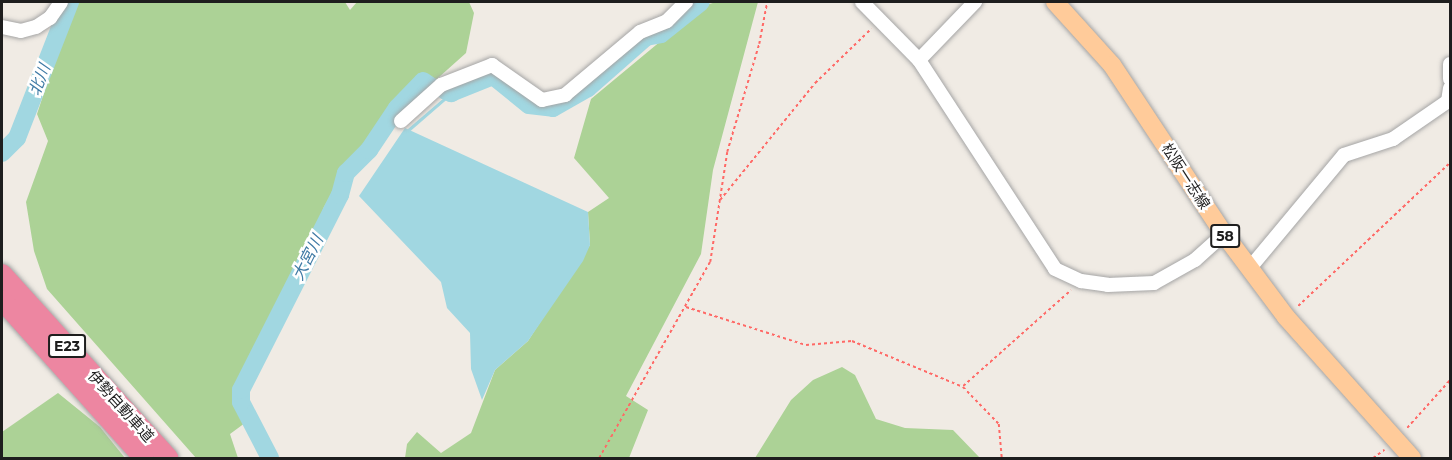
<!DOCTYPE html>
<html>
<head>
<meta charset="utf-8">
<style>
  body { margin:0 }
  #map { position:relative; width:1452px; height:460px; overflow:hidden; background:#f0ebe4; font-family:Montserrat,"Noto Sans JP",sans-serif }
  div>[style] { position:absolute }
  .forest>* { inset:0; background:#acd296 }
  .water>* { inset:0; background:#a1d7e1 }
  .stream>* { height:3px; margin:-1.5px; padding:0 1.5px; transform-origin:1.5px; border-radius:1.5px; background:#a1d7e1 }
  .river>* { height:18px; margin:-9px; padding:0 9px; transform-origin:9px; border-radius:9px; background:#a1d7e1 }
  .path>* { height:1.5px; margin-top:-0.75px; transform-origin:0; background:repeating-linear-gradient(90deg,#ff6966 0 3px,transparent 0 6px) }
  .roads { filter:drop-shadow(0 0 2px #a5a5a5) drop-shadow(0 0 2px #a5a5a5) }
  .minor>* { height:14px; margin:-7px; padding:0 7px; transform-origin:7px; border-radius:7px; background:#fff }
  .major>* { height:18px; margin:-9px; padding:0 9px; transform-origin:9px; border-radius:9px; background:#ffcb9a }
  .highway>* { height:20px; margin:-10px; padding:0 10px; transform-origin:10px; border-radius:10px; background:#ed86a1 }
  span { translate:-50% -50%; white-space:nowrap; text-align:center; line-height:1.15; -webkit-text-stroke:5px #fff; paint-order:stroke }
  .shield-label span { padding:2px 4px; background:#fff; border:2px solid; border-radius:4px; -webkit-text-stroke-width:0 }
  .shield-label { font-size:14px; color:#1e1e1e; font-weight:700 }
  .street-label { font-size:15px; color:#1e1e1e }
  .water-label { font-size:16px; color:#3f7aa5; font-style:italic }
  .frame { position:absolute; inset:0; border:3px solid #1e1e1e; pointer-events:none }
</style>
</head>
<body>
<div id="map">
  <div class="forest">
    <div style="clip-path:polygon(74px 2px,345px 2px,350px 10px,357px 2px,469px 2px,474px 13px,466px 53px,372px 137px,345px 169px,324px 207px,243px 397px,249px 420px,230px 434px,238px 458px,196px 458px,47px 289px,34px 251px,26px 202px,48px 141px,37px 114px)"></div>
    <div style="clip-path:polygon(716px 2px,758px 2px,713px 170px,701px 254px,626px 396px,648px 410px,629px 458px,405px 458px,407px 444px,417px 432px,441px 453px,471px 433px,495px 370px,528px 341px,590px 245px,588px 212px,609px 198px,574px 158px,591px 99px,703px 6px)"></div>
    <div style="clip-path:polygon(842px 367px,855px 375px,876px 419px,905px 428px,953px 430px,980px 458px,755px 458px,791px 400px,813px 380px)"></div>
    <div style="clip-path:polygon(58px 393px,100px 427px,125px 458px,2px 458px,2px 432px)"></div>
  </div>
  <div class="water">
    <div style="clip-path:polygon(405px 128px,588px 212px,590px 245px,583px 261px,528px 341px,495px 370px,482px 400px,471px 369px,470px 333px,447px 308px,441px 282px,359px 196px)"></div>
  </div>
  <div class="stream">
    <div style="left:407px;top:131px;width:58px;rotate:-40.8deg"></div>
  </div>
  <div class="river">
    <div style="left:444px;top:90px;width:8px;rotate:23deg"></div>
    <div style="left:451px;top:93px;width:45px;rotate:-22deg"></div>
    <div style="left:493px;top:76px;width:46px;rotate:38.9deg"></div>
    <div style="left:529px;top:105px;width:24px;rotate:7deg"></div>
    <div style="left:553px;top:108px;width:40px;rotate:-29.7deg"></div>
    <div style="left:588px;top:88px;width:77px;rotate:-41.3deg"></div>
    <div style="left:646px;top:37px;width:15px;rotate:-11deg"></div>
    <div style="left:661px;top:34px;width:51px;rotate:-38.7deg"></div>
    <div style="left:2px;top:153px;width:21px;rotate:-45deg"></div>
    <div style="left:17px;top:138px;width:146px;rotate:-68.7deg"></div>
    <div style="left:270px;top:458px;width:63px;rotate:-117.4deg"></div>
    <div style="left:241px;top:402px;width:12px;rotate:-90deg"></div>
    <div style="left:241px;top:390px;width:219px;rotate:-63.1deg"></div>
    <div style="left:340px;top:195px;width:23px;rotate:-75deg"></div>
    <div style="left:346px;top:173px;width:33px;rotate:-45deg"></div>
    <div style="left:369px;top:150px;width:50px;rotate:-56.3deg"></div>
    <div style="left:397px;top:108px;width:37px;rotate:-46deg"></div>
    <div style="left:423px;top:81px;width:11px;rotate:34deg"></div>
  </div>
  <div class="path">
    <div style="left:720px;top:200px;width:151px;rotate:-50.9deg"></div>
    <div style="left:815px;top:83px;width:78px;rotate:-44deg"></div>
    <div style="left:1298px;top:306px;width:209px;rotate:-43.3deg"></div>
    <div style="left:686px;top:307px;width:126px;rotate:17.6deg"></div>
    <div style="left:806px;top:345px;width:46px;rotate:-5deg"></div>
    <div style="left:852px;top:341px;width:120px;rotate:22.5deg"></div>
    <div style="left:963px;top:387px;width:52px;rotate:45.8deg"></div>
    <div style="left:999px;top:424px;width:34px;rotate:85deg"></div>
    <div style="left:963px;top:386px;width:144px;rotate:-41.6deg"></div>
    <div style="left:1407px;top:428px;width:64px;rotate:-48.1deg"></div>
    <div style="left:599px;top:458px;width:225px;rotate:-60.5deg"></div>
    <div style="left:710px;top:262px;width:111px;rotate:-81.2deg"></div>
    <div style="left:727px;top:152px;width:113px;rotate:-73.5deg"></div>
    <div style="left:759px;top:44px;width:43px;rotate:-79.2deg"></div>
    <div style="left:1373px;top:458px;width:14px;rotate:-36deg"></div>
  </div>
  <div class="roads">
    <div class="minor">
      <div style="left:862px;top:2px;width:81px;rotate:45.5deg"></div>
      <div style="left:919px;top:60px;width:249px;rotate:56.9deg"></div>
      <div style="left:1055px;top:269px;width:29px;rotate:25deg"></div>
      <div style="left:1081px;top:281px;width:27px;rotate:8deg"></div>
      <div style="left:1108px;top:285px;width:46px;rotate:-2.5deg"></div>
      <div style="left:1154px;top:283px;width:47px;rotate:-29.3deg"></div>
      <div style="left:1195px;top:260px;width:39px;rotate:-42deg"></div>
      <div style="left:2px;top:27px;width:19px;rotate:12deg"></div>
      <div style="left:21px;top:31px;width:16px;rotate:-15deg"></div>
      <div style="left:36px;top:27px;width:17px;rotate:-33deg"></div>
      <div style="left:50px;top:18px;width:19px;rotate:-55deg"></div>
      <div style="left:919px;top:60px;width:81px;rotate:-46deg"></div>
      <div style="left:1450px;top:64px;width:15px;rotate:90deg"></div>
      <div style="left:401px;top:121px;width:54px;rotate:-42deg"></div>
      <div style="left:441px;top:85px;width:55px;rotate:-21.4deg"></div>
      <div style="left:492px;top:65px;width:61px;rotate:35deg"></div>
      <div style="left:542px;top:100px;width:24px;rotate:-12deg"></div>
      <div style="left:565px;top:95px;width:98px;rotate:-40deg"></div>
      <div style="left:640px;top:32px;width:29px;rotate:-22deg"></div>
      <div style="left:667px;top:21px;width:27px;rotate:-45deg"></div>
      <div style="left:1249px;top:269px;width:148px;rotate:-50.2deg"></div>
      <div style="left:1344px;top:155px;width:52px;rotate:-18.1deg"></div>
      <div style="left:1393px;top:139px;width:67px;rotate:-34.6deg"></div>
      <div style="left:1448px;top:101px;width:13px;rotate:-81deg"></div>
    </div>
    <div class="major">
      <div style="left:1055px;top:2px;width:85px;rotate:47.9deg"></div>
      <div style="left:1112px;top:65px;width:203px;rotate:56.5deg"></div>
      <div style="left:1224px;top:234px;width:104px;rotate:53.2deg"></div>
      <div style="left:1286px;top:317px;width:189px;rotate:48.2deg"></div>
    </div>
    <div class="highway">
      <div style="left:2px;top:274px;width:248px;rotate:47.9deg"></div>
      <div style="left:2px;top:300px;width:212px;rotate:48.1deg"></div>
    </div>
  </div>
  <div class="shield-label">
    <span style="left:1225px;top:236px">58</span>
    <span style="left:67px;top:346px">E23</span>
  </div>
  <div class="street-label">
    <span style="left:1186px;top:176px;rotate:57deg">松阪一志線</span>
    <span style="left:121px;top:406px;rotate:48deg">伊勢自動車道</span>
  </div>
  <div class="water-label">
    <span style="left:40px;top:80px;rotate:-69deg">北川</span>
    <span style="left:308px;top:258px;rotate:-63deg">大宮川</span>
  </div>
  <div class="frame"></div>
</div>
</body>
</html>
